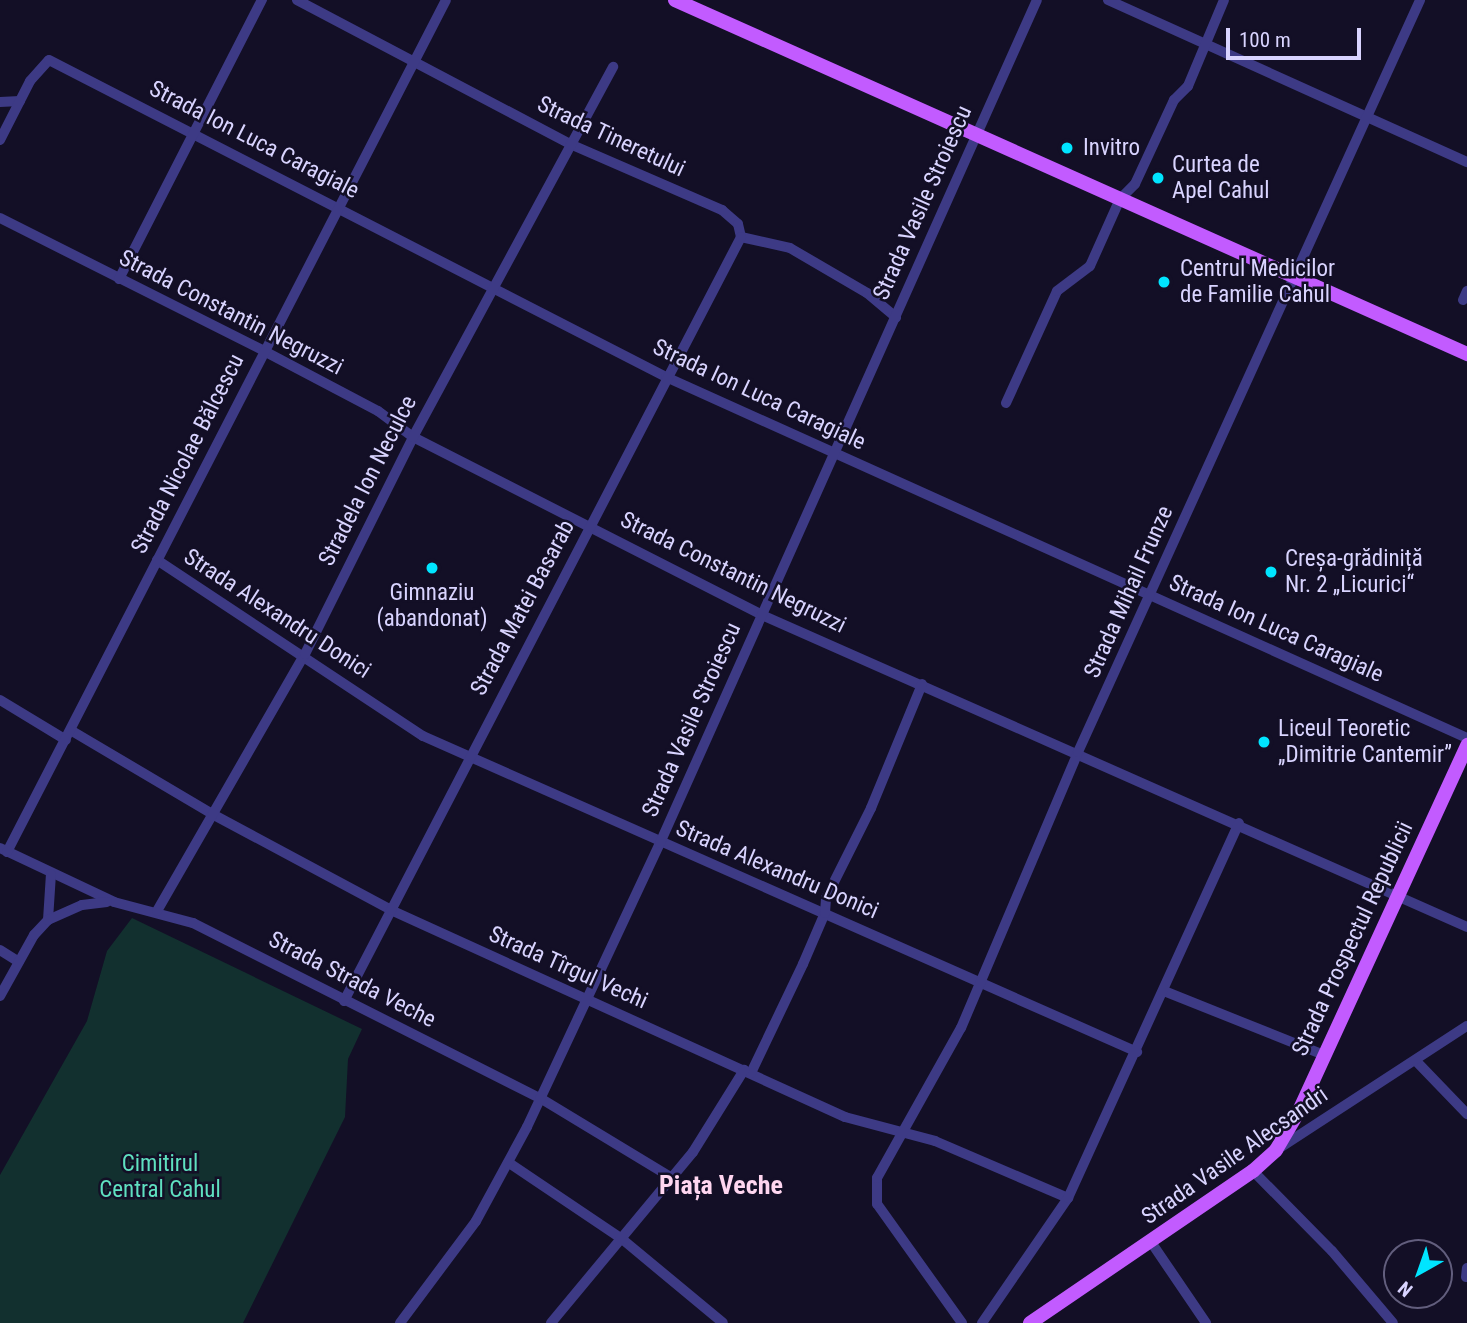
<!DOCTYPE html>
<html>
<head>
<meta charset="utf-8">
<style>
  body { margin:0 }
  #map { position:relative; width:1467px; height:1323px; overflow:hidden; background:#130f26; font-family:"Roboto Condensed",sans-serif }
  div>[style] { position:absolute }
  .green>* { inset:0; background:#12302f }
  .minor>* { height:10px; margin:-5px; padding:0 5px; transform-origin:5px; border-radius:5px; background:#3d3a85 }
  .major>* { height:14px; margin:-7px; padding:0 7px; transform-origin:7px; border-radius:7px; background:#c25bff }
  .dots>* { width:19px; height:19px; translate:-50% -50%; box-sizing:border-box; border:4px solid #130f26; border-radius:50% }
  span { translate:-50% -50%; white-space:nowrap; text-align:center; line-height:1.15; -webkit-text-stroke:5px #130f26; paint-order:stroke }
  .street-label { font-size:23px; color:#d9d4ff }
  .poi-label { font-size:23px; color:#d9d4ff }
  .left { translate:0 -50%; text-align:left }
  .park-label { font-size:23px; color:#5fe0c0 }
  .quarter-label { font-size:26px; color:#ffd6f0; font-weight:700 }
  .north { position:absolute; left:1383px; top:1239px; width:70px; height:70px; box-sizing:border-box; background:#130f26; border:2px solid #625e7d; border-radius:50%; rotate:220deg; font-size:19px; font-weight:700; line-height:28px; text-align:center; color:#d9d4ff }
  .north::after { content:''; display:block; margin:auto; width:24px; height:32px; background:#00e5ff; clip-path:polygon(50% 0,100% 100%,50% 72%,0 100%) }
  .scale { position:absolute; left:1226px; top:28px; width:135px; height:32px; box-sizing:border-box; border:4px solid #d9d4ff; border-top:0; padding-left:9px; font-size:21px; line-height:24px; white-space:nowrap; color:#d9d4ff; -webkit-text-stroke:5px #130f26; paint-order:stroke }
</style>
</head>
<body>
<div id="map">
  <div class="green">
    <div style="clip-path:polygon(132px 918px,362px 1029px,348px 1059px,345px 1117px,243px 1323px,0 1323px,0 1175px,87px 1021px,107px 951px)"></div>
  </div>
  <div class="minor">
    <div style="left:297px;top:0;width:309px;rotate:27.8deg"></div>
    <div style="left:570px;top:144px;width:166px;rotate:23.5deg"></div>
    <div style="left:722px;top:210px;width:21px;rotate:41deg"></div>
    <div style="left:738px;top:224px;width:13px;rotate:77deg"></div>
    <div style="left:741px;top:237px;width:50px;rotate:12.7deg"></div>
    <div style="left:790px;top:248px;width:89px;rotate:30.3deg"></div>
    <div style="left:867px;top:293px;width:38px;rotate:40deg"></div>
    <div style="left:1108px;top:0;width:394px;rotate:24.3deg"></div>
    <div style="left:0;top:102px;width:20px;rotate:-3deg"></div>
    <div style="left:0;top:140px;width:66px;rotate:-63deg"></div>
    <div style="left:30px;top:81px;width:28px;rotate:-48deg"></div>
    <div style="left:49px;top:60px;width:694px;rotate:27.19deg"></div>
    <div style="left:666px;top:377px;width:879px;rotate:24.26deg"></div>
    <div style="left:0;top:218px;width:296px;rotate:26.7deg"></div>
    <div style="left:264px;top:351px;width:129px;rotate:27.8deg"></div>
    <div style="left:378px;top:411px;width:44px;rotate:36.6deg"></div>
    <div style="left:413px;top:437px;width:392px;rotate:27deg"></div>
    <div style="left:762px;top:615px;width:771px;rotate:23.87deg"></div>
    <div style="left:119px;top:279px;width:314px;rotate:-62.9deg"></div>
    <div style="left:1463px;top:300px;width:10px;rotate:-66deg"></div>
    <div style="left:1006px;top:403px;width:123px;rotate:-65.5deg"></div>
    <div style="left:1057px;top:291px;width:41px;rotate:-37.1deg"></div>
    <div style="left:1090px;top:266px;width:73px;rotate:-65.9deg"></div>
    <div style="left:1120px;top:199px;width:21px;rotate:-45deg"></div>
    <div style="left:1135px;top:184px;width:93px;rotate:-65.1deg"></div>
    <div style="left:1174px;top:100px;width:20px;rotate:-45deg"></div>
    <div style="left:1188px;top:86px;width:93px;rotate:-67.3deg"></div>
    <div style="left:157px;top:560px;width:319px;rotate:33.5deg"></div>
    <div style="left:423px;top:736px;width:781px;rotate:23.87deg"></div>
    <div style="left:0;top:700px;width:77px;rotate:31.2deg"></div>
    <div style="left:72px;top:731px;width:165px;rotate:30.6deg"></div>
    <div style="left:214px;top:815px;width:203px;rotate:28.2deg"></div>
    <div style="left:393px;top:911px;width:497px;rotate:24.5deg"></div>
    <div style="left:845px;top:1117px;width:93px;rotate:14.9deg"></div>
    <div style="left:935px;top:1141px;width:145px;rotate:23.2deg"></div>
    <div style="left:0;top:848px;width:126px;rotate:25.3deg"></div>
    <div style="left:114px;top:902px;width:82px;rotate:14.9deg"></div>
    <div style="left:193px;top:923px;width:389px;rotate:26.8deg"></div>
    <div style="left:540px;top:1098px;width:154px;rotate:31.2deg"></div>
    <div style="left:7px;top:852px;width:958px;rotate:-62.74deg"></div>
    <div style="left:157px;top:911px;width:297px;rotate:-60.1deg"></div>
    <div style="left:305px;top:654px;width:242px;rotate:-63.5deg"></div>
    <div style="left:413px;top:437px;width:421px;rotate:-61.6deg"></div>
    <div style="left:48px;top:920px;width:46px;rotate:-86.3deg"></div>
    <div style="left:0;top:950px;width:22px;rotate:32deg"></div>
    <div style="left:1164px;top:991px;width:172px;rotate:21.8deg"></div>
    <div style="left:0;top:996px;width:70px;rotate:-60.9deg"></div>
    <div style="left:34px;top:935px;width:21px;rotate:-47deg"></div>
    <div style="left:48px;top:920px;width:37px;rotate:-24deg"></div>
    <div style="left:82px;top:905px;width:25px;rotate:-7deg"></div>
    <div style="left:344px;top:1001px;width:861px;rotate:-62.54deg"></div>
    <div style="left:1416px;top:1061px;width:74px;rotate:46.1deg"></div>
    <div style="left:751px;top:1073px;width:121px;rotate:-64.5deg"></div>
    <div style="left:803px;top:964px;width:56px;rotate:-66.7deg"></div>
    <div style="left:825px;top:913px;width:15px;rotate:-86deg"></div>
    <div style="left:826px;top:898px;width:101px;rotate:-63.4deg"></div>
    <div style="left:871px;top:808px;width:134px;rotate:-67.6deg"></div>
    <div style="left:1278px;top:1149px;width:225px;rotate:-33.1deg"></div>
    <div style="left:509px;top:1163px;width:136px;rotate:33.9deg"></div>
    <div style="left:622px;top:1239px;width:131px;rotate:39.7deg"></div>
    <div style="left:1253px;top:1171px;width:112px;rotate:45.4deg"></div>
    <div style="left:1332px;top:1251px;width:94px;rotate:49.7deg"></div>
    <div style="left:1151px;top:1242px;width:98px;rotate:55.8deg"></div>
    <div style="left:1466px;top:1277px;width:9px;rotate:-84deg"></div>
    <div style="left:400px;top:1323px;width:127px;rotate:-53.3deg"></div>
    <div style="left:476px;top:1221px;width:107px;rotate:-61.5deg"></div>
    <div style="left:527px;top:1127px;width:314px;rotate:-64.9deg"></div>
    <div style="left:660px;top:843px;width:923px;rotate:-65.91deg"></div>
    <div style="left:551px;top:1323px;width:222px;rotate:-50.3deg"></div>
    <div style="left:693px;top:1152px;width:97px;rotate:-58.1deg"></div>
    <div style="left:962px;top:1323px;width:146px;rotate:-125.5deg"></div>
    <div style="left:877px;top:1204px;width:26px;rotate:-90deg"></div>
    <div style="left:877px;top:1178px;width:172px;rotate:-60.8deg"></div>
    <div style="left:961px;top:1028px;width:300px;rotate:-67deg"></div>
    <div style="left:1078px;top:752px;width:826px;rotate:-65.54deg"></div>
    <div style="left:982px;top:1323px;width:152px;rotate:-55.5deg"></div>
    <div style="left:1068px;top:1198px;width:412px;rotate:-65.5deg"></div>
  </div>
  <div class="major">
    <div style="left:675px;top:0;width:868px;rotate:24.08deg"></div>
    <div style="left:1030px;top:1323px;width:270px;rotate:-34.3deg"></div>
    <div style="left:1253px;top:1171px;width:31px;rotate:-42deg"></div>
    <div style="left:1276px;top:1150px;width:45px;rotate:-59.5deg"></div>
    <div style="left:1299px;top:1111px;width:403px;rotate:-65.3deg"></div>
  </div>
  <div class="dots">
    <div style="left:1067px;top:148px;background:#00e5ff"></div>
    <div style="left:1158px;top:178px;background:#00e5ff"></div>
    <div style="left:1164px;top:282px;background:#00e5ff"></div>
    <div style="left:432px;top:568px;background:#00e5ff"></div>
    <div style="left:1271px;top:572px;background:#00e5ff"></div>
    <div style="left:1264px;top:742px;background:#00e5ff"></div>
  </div>
  <div class="street-label">
    <span style="left:611px;top:137px;rotate:25deg">Strada Tineretului</span>
    <span style="left:254px;top:140px;rotate:27deg">Strada Ion Luca Caragiale</span>
    <span style="left:923px;top:203px;rotate:-66deg">Strada Vasile Stroiescu</span>
    <span style="left:231px;top:313px;rotate:27deg">Strada Constantin Negruzzi</span>
    <span style="left:759px;top:395px;rotate:25deg">Strada Ion Luca Caragiale</span>
    <span style="left:188px;top:454px;rotate:-63deg">Strada Nicolae Bălcescu</span>
    <span style="left:368px;top:481px;rotate:-63deg">Stradela Ion Neculce</span>
    <span style="left:733px;top:573px;rotate:26deg">Strada Constantin Negruzzi</span>
    <span style="left:1129px;top:592px;rotate:-66deg">Strada Mihail Frunze</span>
    <span style="left:523px;top:608px;rotate:-62deg">Strada Matei Basarab</span>
    <span style="left:277px;top:614px;rotate:33deg">Strada Alexandru Donici</span>
    <span style="left:1276px;top:629px;rotate:24deg">Strada Ion Luca Caragiale</span>
    <span style="left:692px;top:720px;rotate:-66deg">Strada Vasile Stroiescu</span>
    <span style="left:777px;top:870px;rotate:23deg">Strada Alexandru Donici</span>
    <span style="left:1353px;top:939px;rotate:-65deg">Strada Prospectul Republicii</span>
    <span style="left:568px;top:968px;rotate:24deg">Strada Tîrgul Vechi</span>
    <span style="left:352px;top:980px;rotate:27deg">Strada Strada Veche</span>
    <span style="left:1235px;top:1156px;rotate:-35deg">Strada Vasile Alecsandri</span>
  </div>
  <div class="poi-label">
    <span class="left" style="left:1083px;top:148px">Invitro</span>
    <span class="left" style="left:1172px;top:178px">Curtea de<br>Apel Cahul</span>
    <span class="left" style="left:1180px;top:282px">Centrul Medicilor<br>de Familie Cahul</span>
    <span class="left" style="left:1285px;top:572px">Creșa-grădiniță<br>Nr. 2 „Licurici“</span>
    <span style="left:432px;top:606px">Gimnaziu<br>(abandonat)</span>
    <span class="left" style="left:1278px;top:742px">Liceul Teoretic<br>„Dimitrie Cantemir”</span>
  </div>
  <div class="park-label">
    <span style="left:160px;top:1177px">Cimitirul<br>Central Cahul</span>
  </div>
  <div class="quarter-label">
    <span style="left:721px;top:1186px">Piața Veche</span>
  </div>
  <div class="north">N</div>
  <div class="scale">100 m</div>
</div>
</body>
</html>
